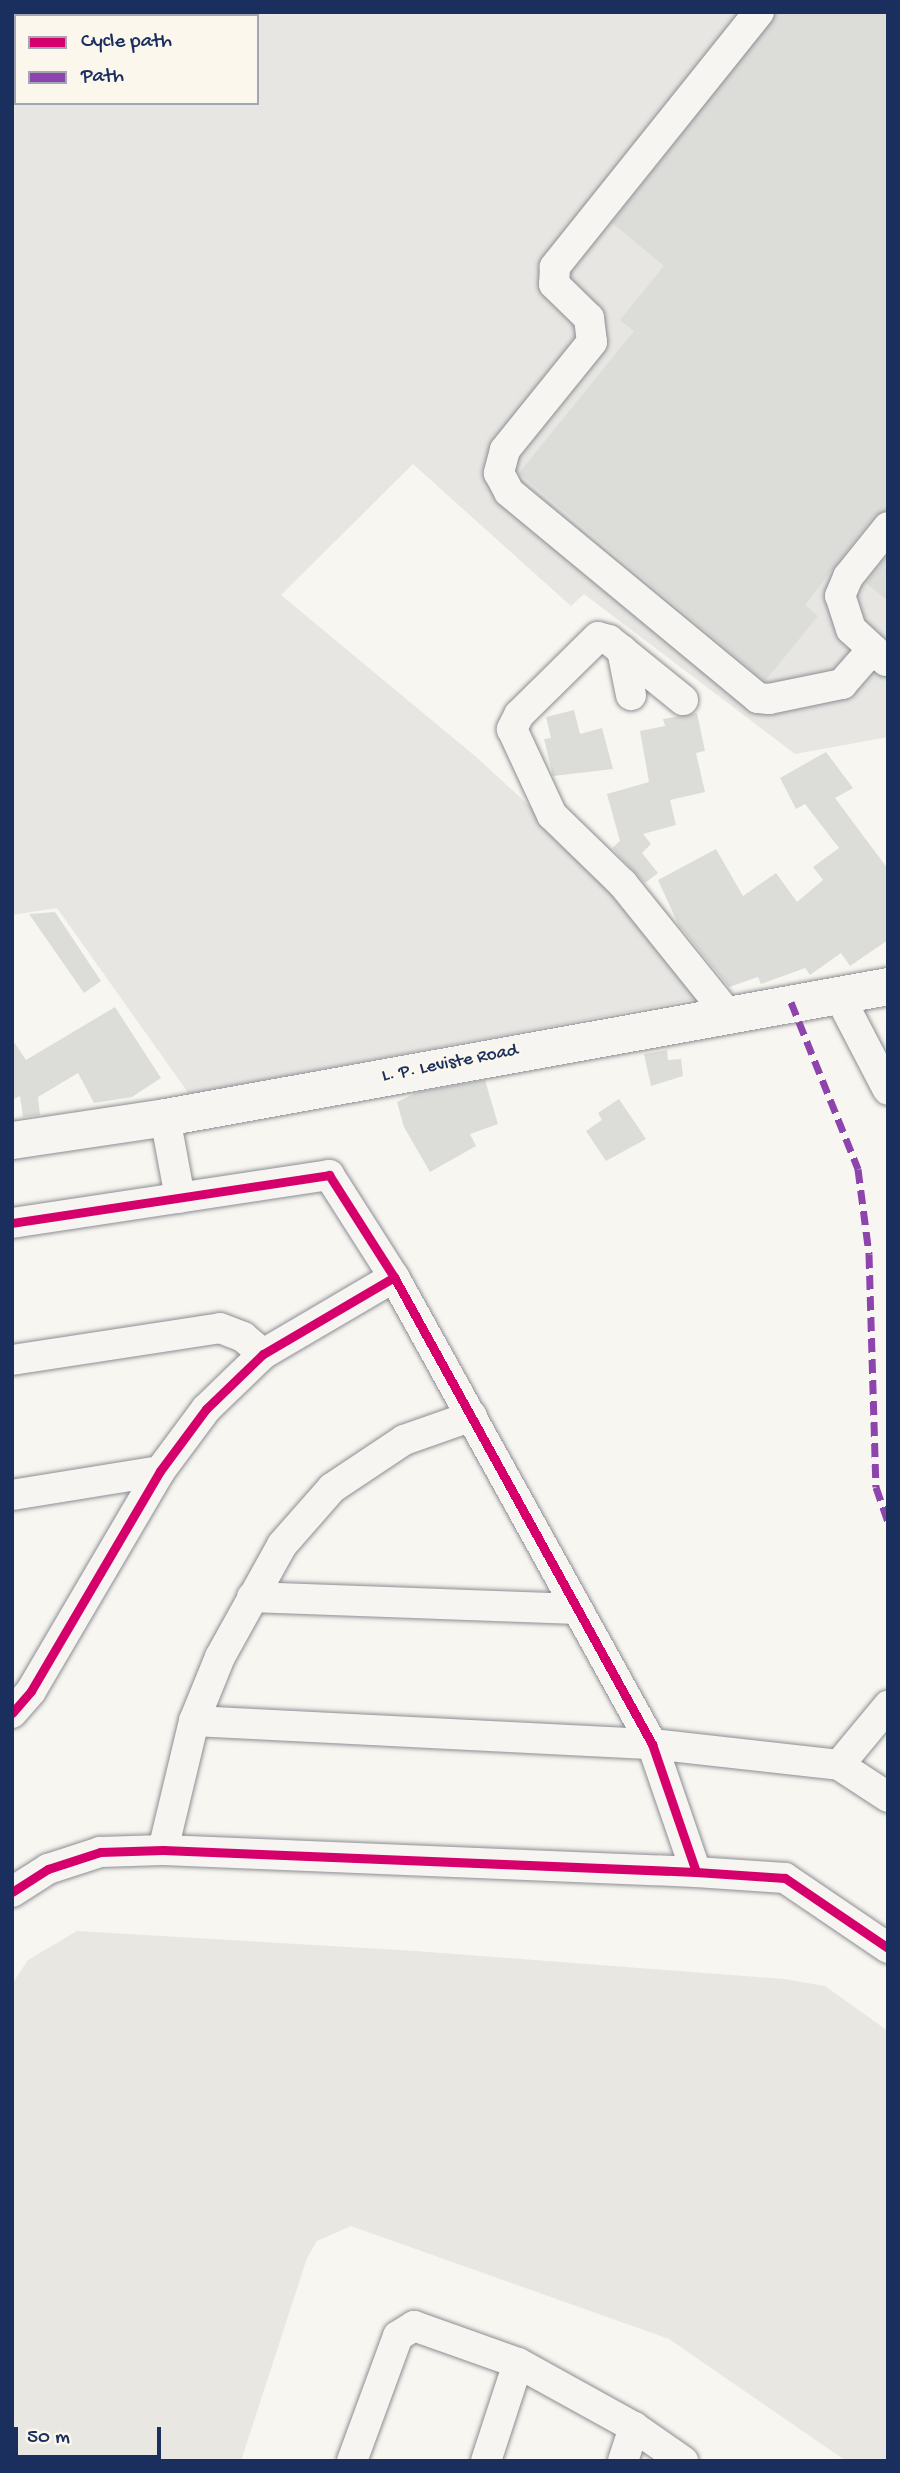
<!DOCTYPE html>
<html>
<head>
<meta charset="utf-8">
<style>
  body { margin:0 }
  #map { position:relative; width:900px; height:2473px; overflow:hidden; background:#f8f6f0; font-family:"Gochi Hand",sans-serif }
  div>[style] { position:absolute }
  .built>* { inset:0; background:#e7e6e2 }
  .green>* { inset:0; background:#e8e7e2 }
  .building>* { inset:0; background:#dcdcd9 }
  .roads { filter:drop-shadow(0 0 2px #8b8e94) drop-shadow(0 0 2px #8b8e94) }
  .minor>* { height:30px; margin:-15px; padding:0 15px; transform-origin:15px; border-radius:15px; background:#f6f5f1 }
  .major>* { height:37px; margin:-18.5px; padding:0 18.5px; transform-origin:18.5px; border-radius:18.5px; background:#f6f5f1 }
  .quiet>* { height:7px; margin-top:-3.5px; transform-origin:0; background:repeating-linear-gradient(90deg,#8e44ad 0 14px,transparent 0 21px) }
  .cycleway>* { height:9px; margin:-4.5px; padding:0 4.5px; transform-origin:4.5px; border-radius:4.5px; background:#d6006c }
  span { translate:-50% -50%; white-space:nowrap; text-align:center; line-height:1.15; -webkit-text-stroke:6px #fbf7ec; paint-order:stroke }
  .street-label { font-size:19px; color:#1b2f5e }
  .frame { position:absolute; inset:0; border:14px solid #1b2f5e; pointer-events:none }
  .legend { position:absolute; left:14px; top:14px; width:245px; height:91px; box-sizing:border-box; background:#fbf7ec; border:2px solid #a1a7b3; margin:0; padding:9px 12px; list-style:none; font-size:21px; color:#1b2f5e }
  .legend li { display:flex; align-items:center; gap:14px; height:35px }
  .legend b { width:35px; border:2px solid #a1a7b3 }
  .scale { position:absolute; left:14px; top:2427px; width:147px; height:32px; box-sizing:border-box; border:4px solid #1b2f5e; border-top:0; padding-left:9px; font-size:21px; line-height:24px; white-space:nowrap; color:#1b2f5e; -webkit-text-stroke:5px #fbf7ec; paint-order:stroke }
</style>
</head>
<body>
<div id="map">
  <div class="built">
    <div style="clip-path:polygon(evenodd,12px 12px,888px 12px,888px 737px,795px 754px,584px 594px,571px 606px,413px 464px,281px 595px,475px 756px,618px 887px,706px 997px,189px 1094px,57px 908px,12px 915px,12px 12px,16px 16px,257px 16px,257px 103px,16px 103px,16px 16px)"></div>
  </div>
  <div class="green">
    <div style="clip-path:polygon(77px 1931px,416px 1951px,784px 1979px,825px 1986px,888px 2031px,888px 2461px,846px 2461px,669px 2339px,351px 2226px,317px 2241px,307px 2258px,241px 2461px,12px 2461px,12px 1984px,28px 1960px)"></div>
  </div>
  <div class="building">
    <div style="clip-path:polygon(888px 12px,888px 510px,874px 516px,805px 605px,818px 616px,765px 681px,519px 473px,634px 331px,620px 320px,664px 266px,612px 223px,776px 14px)"></div>
    <div style="clip-path:polygon(888px 555px,888px 601px,866px 583px)"></div>
    <div style="clip-path:polygon(574px 710px,580px 734px,602px 728px,613px 769px,553px 776px,544px 739px,551px 738px,546px 717px)"></div>
    <div style="clip-path:polygon(697px 713px,705px 751px,696px 753px,705px 792px,670px 800px,676px 825px,643px 834px,651px 844px,642px 853px,658px 873px,645px 883px,612px 848px,620px 841px,607px 794px,649px 782px,640px 731px,665px 726px,663px 719px)"></div>
    <div style="clip-path:polygon(826px 752px,853px 788px,835px 798px,888px 869px,888px 940px,850px 966px,841px 953px,810px 975px,805px 968px,761px 984px,758px 977px,729px 987px,678px 924px,658px 880px,716px 849px,743px 896px,776px 873px,797px 902px,823px 880px,813px 867px,839px 848px,805px 804px,796px 809px,780px 778px)"></div>
    <div style="clip-path:polygon(55px 912px,101px 981px,84px 993px,29px 914px)"></div>
    <div style="clip-path:polygon(115px 1007px,161px 1078px,132px 1097px,94px 1103px,78px 1073px,38px 1097px,40px 1115px,23px 1117px,20px 1096px,12px 1100px,12px 1039px,26px 1060px)"></div>
    <div style="clip-path:polygon(667px 1050px,668px 1060px,681px 1059px,683px 1076px,651px 1086px,644px 1054px)"></div>
    <div style="clip-path:polygon(485px 1080px,498px 1124px,470px 1134px,476px 1146px,430px 1172px,404px 1127px,397px 1102px,418px 1092px)"></div>
    <div style="clip-path:polygon(619px 1099px,646px 1139px,606px 1161px,586px 1131px,602px 1120px,598px 1113px)"></div>
  </div>
  <div class="roads">
    <div class="minor">
      <div style="left:759px;top:12px;width:327px;rotate:128.7deg"></div>
      <div style="left:555px;top:267px;width:17px;rotate:93deg"></div>
      <div style="left:554px;top:284px;width:49px;rotate:44.2deg"></div>
      <div style="left:589px;top:318px;width:24px;rotate:83deg"></div>
      <div style="left:592px;top:342px;width:139px;rotate:128.9deg"></div>
      <div style="left:505px;top:450px;width:24px;rotate:105deg"></div>
      <div style="left:499px;top:473px;width:21px;rotate:62deg"></div>
      <div style="left:509px;top:492px;width:323px;rotate:39.6deg"></div>
      <div style="left:758px;top:698px;width:11px;rotate:5deg"></div>
      <div style="left:769px;top:699px;width:75px;rotate:-11.6deg"></div>
      <div style="left:842px;top:684px;width:44px;rotate:-48.7deg"></div>
      <div style="left:622px;top:650px;width:46px;rotate:78.7deg"></div>
      <div style="left:886px;top:661px;width:47px;rotate:-137.6deg"></div>
      <div style="left:851px;top:629px;width:35px;rotate:-108deg"></div>
      <div style="left:840px;top:596px;width:21px;rotate:-67deg"></div>
      <div style="left:848px;top:577px;width:64px;rotate:-51.3deg"></div>
      <div style="left:683px;top:700px;width:95px;rotate:-141deg"></div>
      <div style="left:609px;top:640px;width:11px;rotate:-165deg"></div>
      <div style="left:598px;top:637px;width:111px;rotate:135.4deg"></div>
      <div style="left:519px;top:715px;width:16px;rotate:117deg"></div>
      <div style="left:512px;top:729px;width:95px;rotate:65.1deg"></div>
      <div style="left:552px;top:815px;width:99px;rotate:44.2deg"></div>
      <div style="left:623px;top:884px;width:164px;rotate:51.2deg"></div>
      <div style="left:838px;top:994px;width:108px;rotate:62.5deg"></div>
      <div style="left:165px;top:1117px;width:82px;rotate:79.5deg"></div>
      <div style="left:12px;top:1223px;width:321px;rotate:-8.6deg"></div>
      <div style="left:329px;top:1175px;width:121px;rotate:57.5deg"></div>
      <div style="left:394px;top:1277px;width:534px;rotate:61.08deg"></div>
      <div style="left:652px;top:1744px;width:135px;rotate:71deg"></div>
      <div style="left:12px;top:1360px;width:210px;rotate:-8.7deg"></div>
      <div style="left:220px;top:1328px;width:25px;rotate:21deg"></div>
      <div style="left:243px;top:1337px;width:26px;rotate:40deg"></div>
      <div style="left:12px;top:1495px;width:150px;rotate:-9.2deg"></div>
      <div style="left:252px;top:1597px;width:324px;rotate:2.1deg"></div>
      <div style="left:12px;top:1713px;width:29px;rotate:-49deg"></div>
      <div style="left:31px;top:1691px;width:255px;rotate:-59.6deg"></div>
      <div style="left:160px;top:1471px;width:77px;rotate:-53.4deg"></div>
      <div style="left:206px;top:1409px;width:79px;rotate:-44deg"></div>
      <div style="left:263px;top:1354px;width:152px;rotate:-30.4deg"></div>
      <div style="left:194px;top:1721px;width:459px;rotate:2.9deg"></div>
      <div style="left:652px;top:1744px;width:188px;rotate:6.4deg"></div>
      <div style="left:839px;top:1765px;width:59px;rotate:33.1deg"></div>
      <div style="left:839px;top:1765px;width:77px;rotate:-50.3deg"></div>
      <div style="left:163px;top:1850px;width:133px;rotate:-76.5deg"></div>
      <div style="left:194px;top:1721px;width:69px;rotate:-67.9deg"></div>
      <div style="left:220px;top:1657px;width:128px;rotate:-61deg"></div>
      <div style="left:282px;top:1545px;width:76px;rotate:-48.7deg"></div>
      <div style="left:332px;top:1488px;width:87px;rotate:-33.7deg"></div>
      <div style="left:404px;top:1440px;width:72px;rotate:-19.4deg"></div>
      <div style="left:12px;top:1892px;width:43px;rotate:-32.6deg"></div>
      <div style="left:48px;top:1869px;width:55px;rotate:-18.1deg"></div>
      <div style="left:100px;top:1852px;width:63px;rotate:-1.8deg"></div>
      <div style="left:163px;top:1850px;width:533px;rotate:2.36deg"></div>
      <div style="left:696px;top:1872px;width:89px;rotate:3.9deg"></div>
      <div style="left:785px;top:1878px;width:125px;rotate:34.2deg"></div>
      <div style="left:352px;top:2461px;width:133px;rotate:-69.8deg"></div>
      <div style="left:398px;top:2336px;width:19px;rotate:-32deg"></div>
      <div style="left:414px;top:2326px;width:110px;rotate:19.6deg"></div>
      <div style="left:518px;top:2363px;width:132px;rotate:28.9deg"></div>
      <div style="left:634px;top:2427px;width:60px;rotate:34.8deg"></div>
      <div style="left:486px;top:2461px;width:103px;rotate:-71.9deg"></div>
      <div style="left:623px;top:2461px;width:36px;rotate:-72deg"></div>
    </div>
    <div class="major">
      <div style="left:12px;top:1140px;width:155px;rotate:-8.5deg"></div>
      <div style="left:165px;top:1117px;width:735px;rotate:-10.27deg"></div>
    </div>
  </div>
  <div class="quiet">
    <div style="left:791px;top:1002px;width:180px;rotate:68.1deg"></div>
    <div style="left:858px;top:1169px;width:86px;rotate:82.6deg"></div>
    <div style="left:869px;top:1254px;width:233px;rotate:88.3deg"></div>
    <div style="left:876px;top:1487px;width:37px;rotate:71deg"></div>
  </div>
  <div class="cycleway">
    <div style="left:12px;top:1223px;width:321px;rotate:-8.6deg"></div>
    <div style="left:329px;top:1175px;width:121px;rotate:57.5deg"></div>
    <div style="left:394px;top:1277px;width:534px;rotate:61.08deg"></div>
    <div style="left:652px;top:1744px;width:135px;rotate:71deg"></div>
    <div style="left:12px;top:1713px;width:29px;rotate:-49deg"></div>
    <div style="left:31px;top:1691px;width:255px;rotate:-59.6deg"></div>
    <div style="left:160px;top:1471px;width:77px;rotate:-53.4deg"></div>
    <div style="left:206px;top:1409px;width:79px;rotate:-44deg"></div>
    <div style="left:263px;top:1354px;width:152px;rotate:-30.4deg"></div>
    <div style="left:12px;top:1892px;width:43px;rotate:-32.6deg"></div>
    <div style="left:48px;top:1869px;width:55px;rotate:-18.1deg"></div>
    <div style="left:100px;top:1852px;width:63px;rotate:-1.8deg"></div>
    <div style="left:163px;top:1850px;width:533px;rotate:2.36deg"></div>
    <div style="left:696px;top:1872px;width:89px;rotate:3.9deg"></div>
    <div style="left:785px;top:1878px;width:125px;rotate:34.2deg"></div>
  </div>
  <div class="street-label">
    <span style="left:450px;top:1064px;rotate:-11deg">L. P. Leviste Road</span>
  </div>
  <div class="frame"></div>
  <ul class="legend">
  <li><b style="height:9px;background:#d6006c"></b>Cycle path</li>
  <li><b style="height:9px;background:#8e44ad"></b>Path</li>
  </ul>
  <div class="scale">50 m</div>
</div>
</body>
</html>
